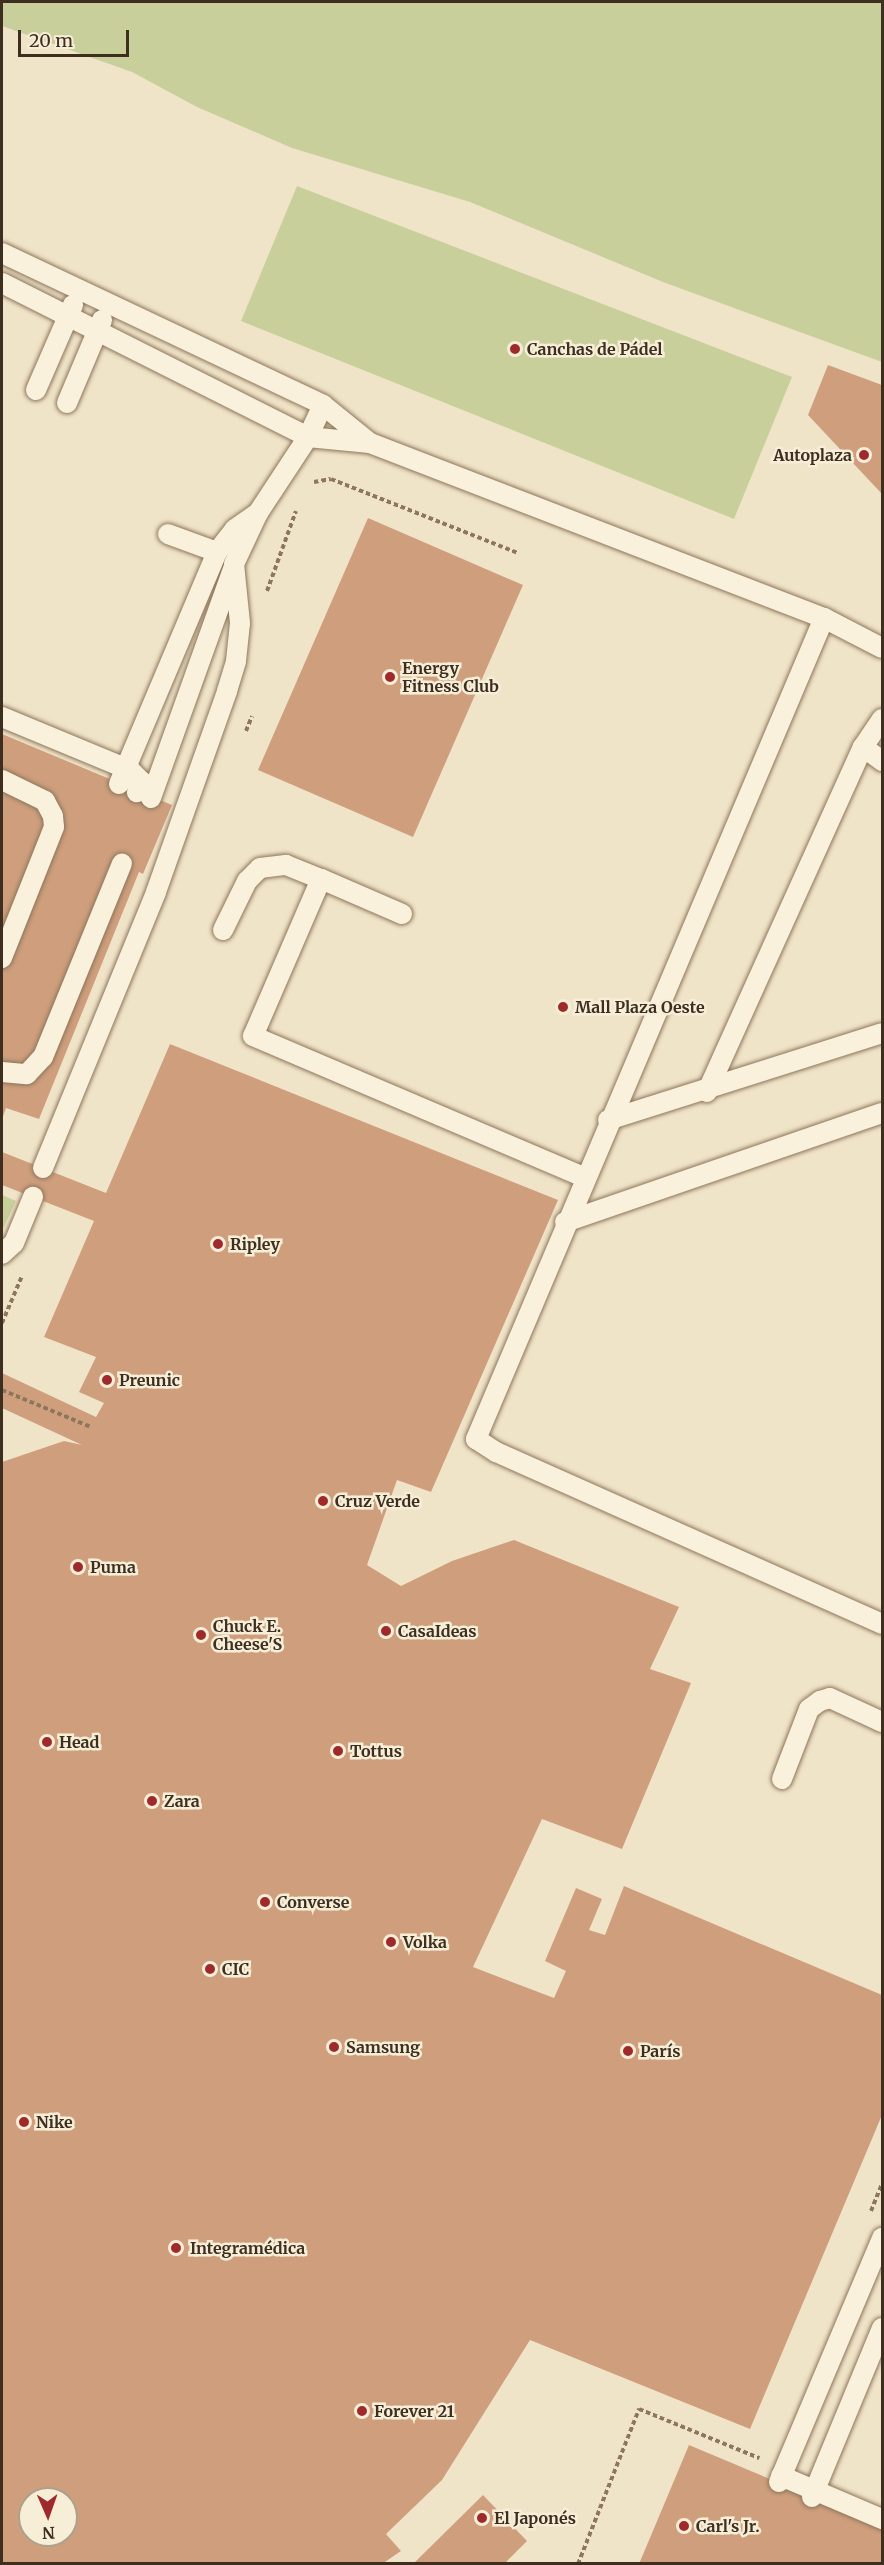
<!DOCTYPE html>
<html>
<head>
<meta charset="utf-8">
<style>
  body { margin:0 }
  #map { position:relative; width:884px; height:2565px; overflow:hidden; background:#f0e4c8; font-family:Merriweather,serif }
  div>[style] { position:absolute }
  .green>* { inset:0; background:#c9cf9b }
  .building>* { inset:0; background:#cf9f7d }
  .path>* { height:4px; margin-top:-2px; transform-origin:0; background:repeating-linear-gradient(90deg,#8d765c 0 4.5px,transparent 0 7.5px) }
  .roads { filter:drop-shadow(0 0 2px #8d765c) drop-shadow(0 0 2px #8d765c) }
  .lane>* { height:20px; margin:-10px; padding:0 10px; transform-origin:10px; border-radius:10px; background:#faf1dc }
  .dots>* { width:16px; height:16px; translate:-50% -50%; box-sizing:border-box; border:3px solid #f7eed8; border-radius:50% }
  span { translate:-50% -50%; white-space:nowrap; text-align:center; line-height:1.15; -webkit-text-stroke:5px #f7eed8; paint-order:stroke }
  .poi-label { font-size:16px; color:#3d2e20; font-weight:700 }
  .left { translate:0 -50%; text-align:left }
  .right { translate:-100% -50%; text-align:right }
  .frame { position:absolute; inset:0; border:3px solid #3d2e20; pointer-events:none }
  .north { position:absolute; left:18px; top:2487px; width:60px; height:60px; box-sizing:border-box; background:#f7eed8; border:2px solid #ada18e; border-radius:50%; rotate:178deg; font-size:16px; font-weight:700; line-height:24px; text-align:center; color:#3d2e20 }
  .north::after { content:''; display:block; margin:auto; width:21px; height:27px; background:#9e2a2b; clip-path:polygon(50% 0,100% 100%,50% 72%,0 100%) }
  .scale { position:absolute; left:18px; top:30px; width:111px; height:27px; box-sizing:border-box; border:3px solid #3d2e20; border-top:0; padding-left:8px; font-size:18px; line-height:21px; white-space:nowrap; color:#3d2e20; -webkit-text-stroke:4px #f7eed8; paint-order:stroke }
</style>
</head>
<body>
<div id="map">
  <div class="green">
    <div style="clip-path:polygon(2px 2px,882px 2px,882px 362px,663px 282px,470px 202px,292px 148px,197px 107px,132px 72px,2px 26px)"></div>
    <div style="clip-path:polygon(297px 186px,792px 377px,734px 519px,241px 321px)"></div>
    <div style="clip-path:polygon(2px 1195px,16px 1201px,2px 1231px)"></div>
  </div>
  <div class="building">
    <div style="clip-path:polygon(828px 365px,882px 385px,882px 494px,808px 415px)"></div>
    <div style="clip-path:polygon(368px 518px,523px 585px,413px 837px,258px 770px)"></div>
    <div style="clip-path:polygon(2px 734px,172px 805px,143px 874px,139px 872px,39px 1119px,6px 1108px,2px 1119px)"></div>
    <div style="clip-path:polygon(evenodd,170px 1044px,558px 1200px,431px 1492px,397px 1480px,367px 1565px,401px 1586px,452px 1561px,514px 1540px,679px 1607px,650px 1669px,691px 1683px,622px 1849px,542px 1819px,473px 1967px,554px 1998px,566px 1971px,545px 1961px,576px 1888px,602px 1899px,589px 1930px,605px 1935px,624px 1886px,882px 1995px,882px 2115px,750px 2429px,530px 2340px,442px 2480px,386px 2534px,401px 2551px,382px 2564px,2px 2564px,2px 1462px,64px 1441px,82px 1445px,2px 1408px,2px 1373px,96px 1417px,104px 1403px,79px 1392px,96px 1357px,44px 1337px,94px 1221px,2px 1185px,2px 1152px,106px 1193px,170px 1044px,30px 2499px,66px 2499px,66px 2535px,30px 2535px,30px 2499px)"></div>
    <div style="clip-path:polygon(689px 2445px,882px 2526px,882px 2564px,639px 2564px)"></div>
    <div style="clip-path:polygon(483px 2495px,527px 2541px,504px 2564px,413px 2564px)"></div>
  </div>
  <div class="path">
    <div style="left:314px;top:482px;width:17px;rotate:-10deg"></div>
    <div style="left:331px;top:479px;width:201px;rotate:21.6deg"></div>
    <div style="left:267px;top:591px;width:85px;rotate:-70.1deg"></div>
    <div style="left:246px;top:731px;width:16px;rotate:-68deg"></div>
    <div style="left:2px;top:1323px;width:51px;rotate:-66.9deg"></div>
    <div style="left:2px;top:1390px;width:96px;rotate:22.6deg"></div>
    <div style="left:871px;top:2211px;width:29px;rotate:-68deg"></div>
    <div style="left:578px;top:2564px;width:167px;rotate:-68.5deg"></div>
    <div style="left:639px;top:2409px;width:130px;rotate:22.2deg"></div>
  </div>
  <div class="roads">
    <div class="lane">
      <div style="left:2px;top:253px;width:355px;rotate:25.3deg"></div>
      <div style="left:323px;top:405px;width:60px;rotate:39deg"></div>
      <div style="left:2px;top:283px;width:343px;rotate:26.7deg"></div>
      <div style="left:308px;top:437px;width:62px;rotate:5.5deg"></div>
      <div style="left:370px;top:443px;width:487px;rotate:21.1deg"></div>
      <div style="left:824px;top:618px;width:65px;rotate:27.3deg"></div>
      <div style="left:36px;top:390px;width:93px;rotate:-66.5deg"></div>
      <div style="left:67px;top:403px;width:90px;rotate:-67.1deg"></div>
      <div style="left:168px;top:534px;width:52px;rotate:20.2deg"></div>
      <div style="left:824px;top:618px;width:892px;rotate:112.97deg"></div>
      <div style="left:476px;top:1439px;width:24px;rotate:33deg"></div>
      <div style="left:496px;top:1452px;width:423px;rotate:24deg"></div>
      <div style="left:2px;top:717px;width:139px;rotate:22.5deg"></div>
      <div style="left:130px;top:770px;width:16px;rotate:45deg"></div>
      <div style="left:141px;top:781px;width:12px;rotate:110deg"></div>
      <div style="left:863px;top:747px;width:24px;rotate:36deg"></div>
      <div style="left:2px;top:780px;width:48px;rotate:26deg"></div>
      <div style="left:45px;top:801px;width:17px;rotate:62deg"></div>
      <div style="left:53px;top:816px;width:11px;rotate:85deg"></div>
      <div style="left:54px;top:827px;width:141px;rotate:111.7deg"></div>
      <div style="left:119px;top:784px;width:252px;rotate:-67.1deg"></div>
      <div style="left:217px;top:552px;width:29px;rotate:-52deg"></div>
      <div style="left:235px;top:529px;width:28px;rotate:-35deg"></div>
      <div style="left:151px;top:798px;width:243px;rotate:-70.3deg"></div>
      <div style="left:402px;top:914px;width:88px;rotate:-156.6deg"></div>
      <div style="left:321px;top:879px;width:171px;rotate:113.4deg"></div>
      <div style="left:253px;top:1036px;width:360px;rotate:23.1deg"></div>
      <div style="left:223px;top:930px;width:55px;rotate:-63.9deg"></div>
      <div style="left:247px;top:881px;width:18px;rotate:-45deg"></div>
      <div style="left:260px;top:868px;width:26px;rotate:-7deg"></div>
      <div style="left:286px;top:865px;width:38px;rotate:22deg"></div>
      <div style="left:2px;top:1072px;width:25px;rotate:5deg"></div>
      <div style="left:27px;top:1074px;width:23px;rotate:-47deg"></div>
      <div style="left:43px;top:1057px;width:209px;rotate:-67.8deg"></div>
      <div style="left:707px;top:1092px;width:379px;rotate:-65.7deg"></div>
      <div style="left:863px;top:747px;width:34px;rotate:-56deg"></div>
      <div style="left:608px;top:1120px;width:287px;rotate:-17.6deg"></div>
      <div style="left:43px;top:1168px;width:298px;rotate:-67.7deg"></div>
      <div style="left:156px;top:892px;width:213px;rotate:-70.5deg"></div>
      <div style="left:227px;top:691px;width:31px;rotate:-73deg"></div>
      <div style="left:236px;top:661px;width:38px;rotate:-84deg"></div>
      <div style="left:240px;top:623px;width:59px;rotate:-95.8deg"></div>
      <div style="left:234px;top:564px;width:56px;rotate:-64.8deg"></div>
      <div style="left:258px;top:513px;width:91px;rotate:-56.7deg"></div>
      <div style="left:308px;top:437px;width:35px;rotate:-65deg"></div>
      <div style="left:565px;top:1222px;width:335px;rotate:-19deg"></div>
      <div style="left:2px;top:1254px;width:16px;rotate:-43deg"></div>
      <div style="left:14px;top:1243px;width:50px;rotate:-67.6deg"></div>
      <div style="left:782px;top:1779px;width:75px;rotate:-68.9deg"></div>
      <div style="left:809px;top:1709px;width:14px;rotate:-36deg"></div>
      <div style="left:820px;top:1701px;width:10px;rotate:-17deg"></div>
      <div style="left:830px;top:1698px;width:57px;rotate:24.8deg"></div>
      <div style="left:781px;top:2476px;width:110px;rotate:23.1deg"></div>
      <div style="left:779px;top:2482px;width:265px;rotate:-67.1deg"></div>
      <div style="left:812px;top:2497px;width:183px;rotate:-67.5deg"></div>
    </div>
  </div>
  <div class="dots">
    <div style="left:515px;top:349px;background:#9e2a2b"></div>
    <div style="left:864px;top:455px;background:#9e2a2b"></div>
    <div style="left:390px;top:677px;background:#9e2a2b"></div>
    <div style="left:563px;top:1007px;background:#9e2a2b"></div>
    <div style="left:218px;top:1244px;background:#9e2a2b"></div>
    <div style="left:107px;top:1380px;background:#9e2a2b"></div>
    <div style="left:323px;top:1501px;background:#9e2a2b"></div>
    <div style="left:78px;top:1567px;background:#9e2a2b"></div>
    <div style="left:386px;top:1631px;background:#9e2a2b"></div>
    <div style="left:201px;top:1635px;background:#9e2a2b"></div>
    <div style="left:47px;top:1742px;background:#9e2a2b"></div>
    <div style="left:338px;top:1751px;background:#9e2a2b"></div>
    <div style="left:152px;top:1801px;background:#9e2a2b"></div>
    <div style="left:265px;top:1902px;background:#9e2a2b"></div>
    <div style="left:391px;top:1942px;background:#9e2a2b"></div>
    <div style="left:210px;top:1969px;background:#9e2a2b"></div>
    <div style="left:334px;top:2047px;background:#9e2a2b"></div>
    <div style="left:628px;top:2051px;background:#9e2a2b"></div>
    <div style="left:24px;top:2122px;background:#9e2a2b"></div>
    <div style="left:176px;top:2248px;background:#9e2a2b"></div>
    <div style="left:362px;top:2411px;background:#9e2a2b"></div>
    <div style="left:482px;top:2518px;background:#9e2a2b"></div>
    <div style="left:684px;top:2526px;background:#9e2a2b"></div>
  </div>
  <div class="poi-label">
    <span class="left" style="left:527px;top:349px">Canchas de Pádel</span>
    <span class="right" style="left:852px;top:455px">Autoplaza</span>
    <span class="left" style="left:402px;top:677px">Energy<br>Fitness Club</span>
    <span class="left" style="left:575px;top:1007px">Mall Plaza Oeste</span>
    <span class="left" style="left:230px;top:1244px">Ripley</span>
    <span class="left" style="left:119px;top:1380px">Preunic</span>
    <span class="left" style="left:335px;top:1501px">Cruz Verde</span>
    <span class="left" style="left:90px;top:1567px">Puma</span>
    <span class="left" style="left:213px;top:1635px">Chuck E.<br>Cheese'S</span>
    <span class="left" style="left:398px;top:1631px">CasaIdeas</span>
    <span class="left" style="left:59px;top:1742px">Head</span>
    <span class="left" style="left:350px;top:1751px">Tottus</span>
    <span class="left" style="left:164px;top:1801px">Zara</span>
    <span class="left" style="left:277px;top:1902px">Converse</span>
    <span class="left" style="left:403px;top:1942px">Volka</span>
    <span class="left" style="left:222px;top:1969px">CIC</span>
    <span class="left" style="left:346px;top:2047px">Samsung</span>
    <span class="left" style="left:640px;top:2051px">París</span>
    <span class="left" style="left:36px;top:2122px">Nike</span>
    <span class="left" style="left:190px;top:2248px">Integramédica</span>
    <span class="left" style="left:374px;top:2411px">Forever 21</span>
    <span class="left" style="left:494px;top:2518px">El Japonés</span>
    <span class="left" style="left:696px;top:2526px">Carl's Jr.</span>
  </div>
  <div class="frame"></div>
  <div class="north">N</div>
  <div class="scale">20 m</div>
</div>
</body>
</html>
